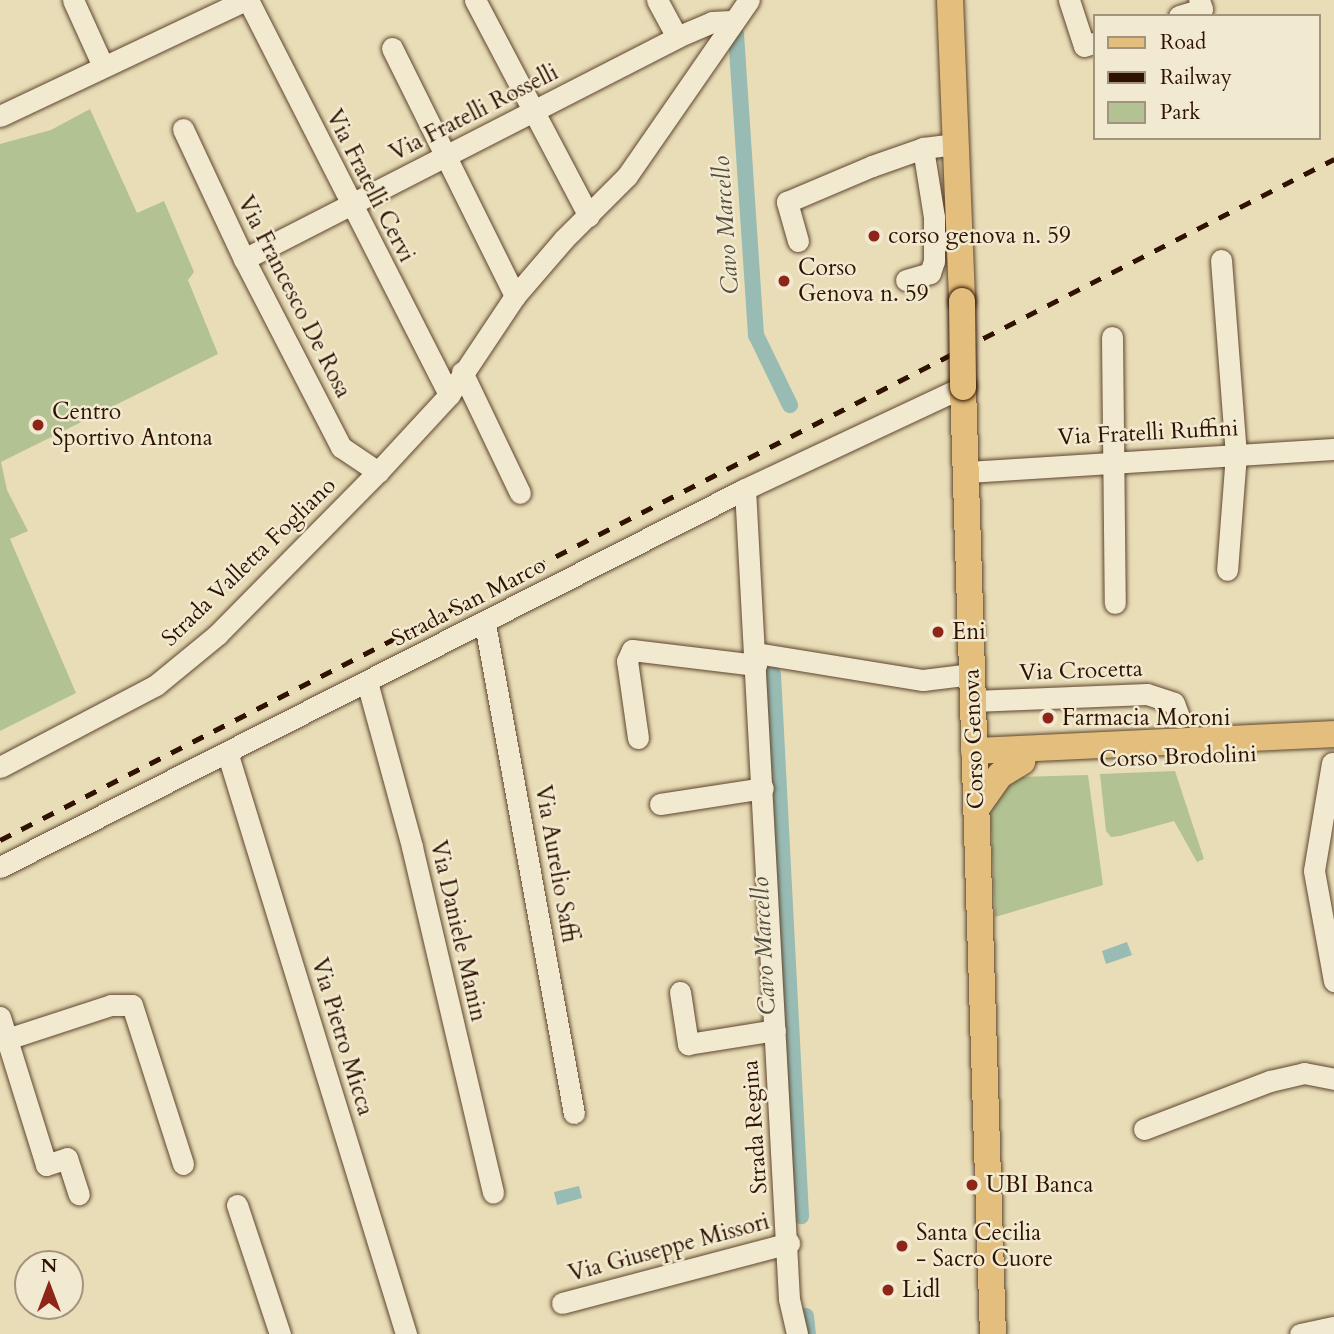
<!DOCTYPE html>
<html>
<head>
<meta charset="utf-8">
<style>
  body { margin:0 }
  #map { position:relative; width:1334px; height:1334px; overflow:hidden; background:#e9ddb7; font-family:Cardo,serif }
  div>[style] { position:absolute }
  .green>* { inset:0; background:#b2c292 }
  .water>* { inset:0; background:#98bbb4 }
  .canal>* { height:16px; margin:-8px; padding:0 8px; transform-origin:8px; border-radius:8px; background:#98bbb4 }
  .roads { filter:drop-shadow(0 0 2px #5e452e) drop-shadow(0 0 2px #5e452e) }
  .minor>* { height:21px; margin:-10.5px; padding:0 10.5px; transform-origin:10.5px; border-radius:10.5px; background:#f1e9d0 }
  .major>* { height:26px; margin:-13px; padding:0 13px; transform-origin:13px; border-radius:13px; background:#e4be7c }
  .rail>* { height:4.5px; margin-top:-2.25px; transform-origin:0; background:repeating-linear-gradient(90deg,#2f1200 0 12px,transparent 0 24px) }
  .bridges { filter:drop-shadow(0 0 2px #2f1200) drop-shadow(0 0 2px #2f1200) }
  .major-bridge>* { height:26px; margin:-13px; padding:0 13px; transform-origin:13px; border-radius:13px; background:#e4be7c }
  .dots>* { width:19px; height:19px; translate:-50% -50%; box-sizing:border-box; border:4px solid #f1e9d0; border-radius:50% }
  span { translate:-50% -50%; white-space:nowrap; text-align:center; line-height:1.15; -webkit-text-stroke:5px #f1e9d0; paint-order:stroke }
  .street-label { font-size:23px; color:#2f1200 }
  .poi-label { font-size:23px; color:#2f1200 }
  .left { translate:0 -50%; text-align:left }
  .water-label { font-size:24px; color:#544d3f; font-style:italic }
  .legend { position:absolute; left:1093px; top:14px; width:228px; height:126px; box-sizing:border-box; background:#f1e9d0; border:2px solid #a3937d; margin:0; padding:9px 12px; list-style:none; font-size:21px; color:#2f1200 }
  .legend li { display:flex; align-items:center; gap:14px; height:35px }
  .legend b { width:35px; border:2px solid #a3937d }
  .north { position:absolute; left:14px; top:1250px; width:70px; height:70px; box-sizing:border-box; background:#f1e9d0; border:2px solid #a3937d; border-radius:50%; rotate:0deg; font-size:19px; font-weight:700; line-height:28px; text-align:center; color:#2f1200 }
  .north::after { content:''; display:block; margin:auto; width:24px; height:32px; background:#8f2418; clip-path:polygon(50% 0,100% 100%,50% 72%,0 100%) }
</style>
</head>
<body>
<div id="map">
  <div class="green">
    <div style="clip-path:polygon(90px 109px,137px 213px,164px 201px,194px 272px,188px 280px,218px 354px,1px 462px,7px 490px,28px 531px,10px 539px,76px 693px,0 731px,0 144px,51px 130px)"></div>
    <div style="clip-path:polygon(1175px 771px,1204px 859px,1197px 862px,1174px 821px,1120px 836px,1111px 837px,1106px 831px,1100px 774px)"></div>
    <div style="clip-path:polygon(1088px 775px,1103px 885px,995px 917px,990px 803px,994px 793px,1018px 777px)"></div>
  </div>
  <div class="water">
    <div style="clip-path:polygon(1127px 942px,1132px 955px,1106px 964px,1102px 951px)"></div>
    <div style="clip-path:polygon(579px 1186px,582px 1198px,557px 1205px,554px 1192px)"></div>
  </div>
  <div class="canal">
    <div style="left:736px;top:34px;width:302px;rotate:86.2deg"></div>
    <div style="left:756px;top:335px;width:78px;rotate:64.1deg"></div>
    <div style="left:773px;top:674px;width:543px;rotate:87.04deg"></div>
    <div style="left:806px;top:1316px;width:18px;rotate:84deg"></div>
  </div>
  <div class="roads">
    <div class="minor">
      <div style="left:73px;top:0;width:72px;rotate:65.6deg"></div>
      <div style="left:248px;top:0;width:443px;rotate:63deg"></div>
      <div style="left:475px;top:0;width:244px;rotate:62.2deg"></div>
      <div style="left:657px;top:0;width:42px;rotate:61.6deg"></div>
      <div style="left:1069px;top:0;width:48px;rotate:71.9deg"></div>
      <div style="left:1084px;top:46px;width:10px;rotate:-17deg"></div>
      <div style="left:1179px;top:16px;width:24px;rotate:-17deg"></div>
      <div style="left:1202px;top:9px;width:9px;rotate:-108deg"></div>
      <div style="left:392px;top:48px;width:277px;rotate:63.6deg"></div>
      <div style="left:0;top:116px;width:271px;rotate:-25.3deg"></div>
      <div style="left:183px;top:129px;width:144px;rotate:64.9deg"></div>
      <div style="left:244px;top:259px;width:212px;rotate:62.7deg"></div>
      <div style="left:341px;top:447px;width:45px;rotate:34deg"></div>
      <div style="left:798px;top:241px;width:41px;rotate:-105.8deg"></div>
      <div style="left:787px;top:202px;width:92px;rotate:-23deg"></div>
      <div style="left:872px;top:166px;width:54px;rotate:-19.4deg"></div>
      <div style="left:923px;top:148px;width:31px;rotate:-7deg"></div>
      <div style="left:244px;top:259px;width:487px;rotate:-27.1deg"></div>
      <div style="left:677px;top:37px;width:38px;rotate:-23deg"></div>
      <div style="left:712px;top:22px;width:19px;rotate:-3deg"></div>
      <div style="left:1221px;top:260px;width:195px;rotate:85.6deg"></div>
      <div style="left:1236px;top:454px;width:116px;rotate:94.4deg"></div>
      <div style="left:906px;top:280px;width:25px;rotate:-16deg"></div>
      <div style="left:930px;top:273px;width:13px;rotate:-72deg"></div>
      <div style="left:934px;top:261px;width:44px;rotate:-90deg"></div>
      <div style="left:934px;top:217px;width:70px;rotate:-99.1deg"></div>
      <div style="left:1112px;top:337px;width:266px;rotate:89.4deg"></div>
      <div style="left:462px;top:372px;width:134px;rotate:64.4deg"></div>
      <div style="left:966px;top:472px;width:369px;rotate:-3.6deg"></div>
      <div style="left:745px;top:489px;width:811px;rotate:86.89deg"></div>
      <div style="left:789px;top:1299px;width:36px;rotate:77deg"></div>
      <div style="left:485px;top:624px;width:497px;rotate:79.7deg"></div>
      <div style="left:756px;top:653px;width:169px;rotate:9.2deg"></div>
      <div style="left:923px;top:680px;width:49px;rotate:-7deg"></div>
      <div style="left:367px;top:682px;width:171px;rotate:74.7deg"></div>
      <div style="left:412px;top:847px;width:355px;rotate:76.8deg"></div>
      <div style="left:973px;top:701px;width:174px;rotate:-2.3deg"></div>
      <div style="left:1147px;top:694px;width:28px;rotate:18deg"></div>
      <div style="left:1174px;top:703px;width:15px;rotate:70deg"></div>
      <div style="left:638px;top:738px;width:78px;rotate:-98.1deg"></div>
      <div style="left:627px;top:661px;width:12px;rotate:-66deg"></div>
      <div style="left:632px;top:650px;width:125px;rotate:6.9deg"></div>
      <div style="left:228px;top:755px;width:606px;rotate:72.91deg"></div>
      <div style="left:1332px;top:763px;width:109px;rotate:99.5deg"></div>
      <div style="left:1314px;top:871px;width:112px;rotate:79.7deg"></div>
      <div style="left:0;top:767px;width:176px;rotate:-27.7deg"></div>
      <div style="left:156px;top:685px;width:80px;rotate:-39.4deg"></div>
      <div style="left:218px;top:634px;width:228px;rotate:-45.4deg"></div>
      <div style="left:378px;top:472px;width:105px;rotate:-47.3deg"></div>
      <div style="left:449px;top:395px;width:119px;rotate:-56.3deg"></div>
      <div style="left:515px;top:296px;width:75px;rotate:-49.3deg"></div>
      <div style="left:564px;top:239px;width:89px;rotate:-45deg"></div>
      <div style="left:627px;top:176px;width:214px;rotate:-55.3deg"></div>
      <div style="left:660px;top:804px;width:104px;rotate:-8.8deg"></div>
      <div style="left:0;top:867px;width:835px;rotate:-26.9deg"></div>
      <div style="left:745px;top:489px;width:241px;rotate:-25.1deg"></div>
      <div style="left:680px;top:992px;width:53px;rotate:81.3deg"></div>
      <div style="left:688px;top:1044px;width:88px;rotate:-9.1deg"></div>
      <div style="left:0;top:1017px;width:155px;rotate:72.7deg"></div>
      <div style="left:46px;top:1165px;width:22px;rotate:-18deg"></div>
      <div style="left:67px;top:1158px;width:38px;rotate:72deg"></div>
      <div style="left:7px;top:1039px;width:109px;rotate:-18.1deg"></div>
      <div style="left:111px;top:1005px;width:21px"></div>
      <div style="left:132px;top:1005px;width:167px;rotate:72.2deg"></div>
      <div style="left:1144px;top:1129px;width:135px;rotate:-20.9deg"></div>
      <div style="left:1270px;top:1081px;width:35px;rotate:-13deg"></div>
      <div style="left:1304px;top:1073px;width:31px;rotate:11deg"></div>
      <div style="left:237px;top:1205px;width:136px;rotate:71.6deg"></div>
      <div style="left:562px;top:1303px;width:235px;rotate:-14.8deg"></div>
      <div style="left:1300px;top:1334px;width:35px;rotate:-12deg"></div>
    </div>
    <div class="major">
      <div style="left:950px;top:0;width:301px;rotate:87.7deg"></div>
      <div style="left:963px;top:387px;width:947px;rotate:88.19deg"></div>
      <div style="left:974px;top:751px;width:360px;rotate:-2.7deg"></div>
      <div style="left:976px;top:809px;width:42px;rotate:-54.8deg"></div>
      <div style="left:1000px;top:775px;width:26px;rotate:-31deg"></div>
    </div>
  </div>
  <div class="rail">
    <div style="left:0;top:840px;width:1498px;rotate:-27.04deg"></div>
  </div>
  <div class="bridges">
    <div class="major-bridge">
      <div style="left:962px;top:301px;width:86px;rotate:89.3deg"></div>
    </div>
  </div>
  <div class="dots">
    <div style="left:874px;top:236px;background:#8f2418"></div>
    <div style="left:784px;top:281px;background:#8f2418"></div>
    <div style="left:38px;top:425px;background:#8f2418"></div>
    <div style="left:938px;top:632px;background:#8f2418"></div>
    <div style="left:1048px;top:718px;background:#8f2418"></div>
    <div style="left:972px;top:1185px;background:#8f2418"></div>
    <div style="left:902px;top:1246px;background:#8f2418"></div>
    <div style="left:888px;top:1290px;background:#8f2418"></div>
  </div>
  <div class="street-label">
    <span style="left:474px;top:113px;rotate:-27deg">Via Fratelli Rosselli</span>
    <span style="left:370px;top:186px;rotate:63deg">Via Fratelli Cervi</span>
    <span style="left:294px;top:297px;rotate:63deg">Via Francesco De Rosa</span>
    <span style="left:1148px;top:433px;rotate:-3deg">Via Fratelli Ruffini</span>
    <span style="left:249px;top:562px;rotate:-44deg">Strada Valletta Fogliano</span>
    <span style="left:469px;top:602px;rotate:-27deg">Strada San Marco</span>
    <span style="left:1081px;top:671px;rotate:-2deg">Via Crocetta</span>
    <span style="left:974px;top:739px;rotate:-92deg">Corso Genova</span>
    <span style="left:1178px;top:757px;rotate:-2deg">Corso Brodolini</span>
    <span style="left:556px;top:864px;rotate:80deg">Via Aurelio Saffi</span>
    <span style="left:458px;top:931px;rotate:77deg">Via Daniele Manin</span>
    <span style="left:342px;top:1037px;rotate:73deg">Via Pietro Micca</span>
    <span style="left:755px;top:1127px;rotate:-94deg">Strada Regina</span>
    <span style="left:669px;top:1248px;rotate:-15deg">Via Giuseppe Missori</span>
  </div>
  <div class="poi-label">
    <span class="left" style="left:888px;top:236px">corso genova n. 59</span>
    <span class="left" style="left:798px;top:281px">Corso<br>Genova n. 59</span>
    <span class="left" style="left:52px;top:425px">Centro<br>Sportivo Antona</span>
    <span class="left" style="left:952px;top:632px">Eni</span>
    <span class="left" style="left:1062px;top:718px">Farmacia Moroni</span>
    <span class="left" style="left:986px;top:1185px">UBI Banca</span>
    <span class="left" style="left:916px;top:1246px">Santa Cecilia<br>- Sacro Cuore</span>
    <span class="left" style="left:902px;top:1290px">Lidl</span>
  </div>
  <div class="water-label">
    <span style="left:726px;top:225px;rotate:-94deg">Cavo Marcello</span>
    <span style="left:764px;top:946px;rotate:-93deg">Cavo Marcello</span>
  </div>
  <ul class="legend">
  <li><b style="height:9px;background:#e4be7c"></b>Road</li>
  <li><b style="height:9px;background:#2f1200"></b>Railway</li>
  <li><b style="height:19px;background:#b2c292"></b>Park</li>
  </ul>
  <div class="north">N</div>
</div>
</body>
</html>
